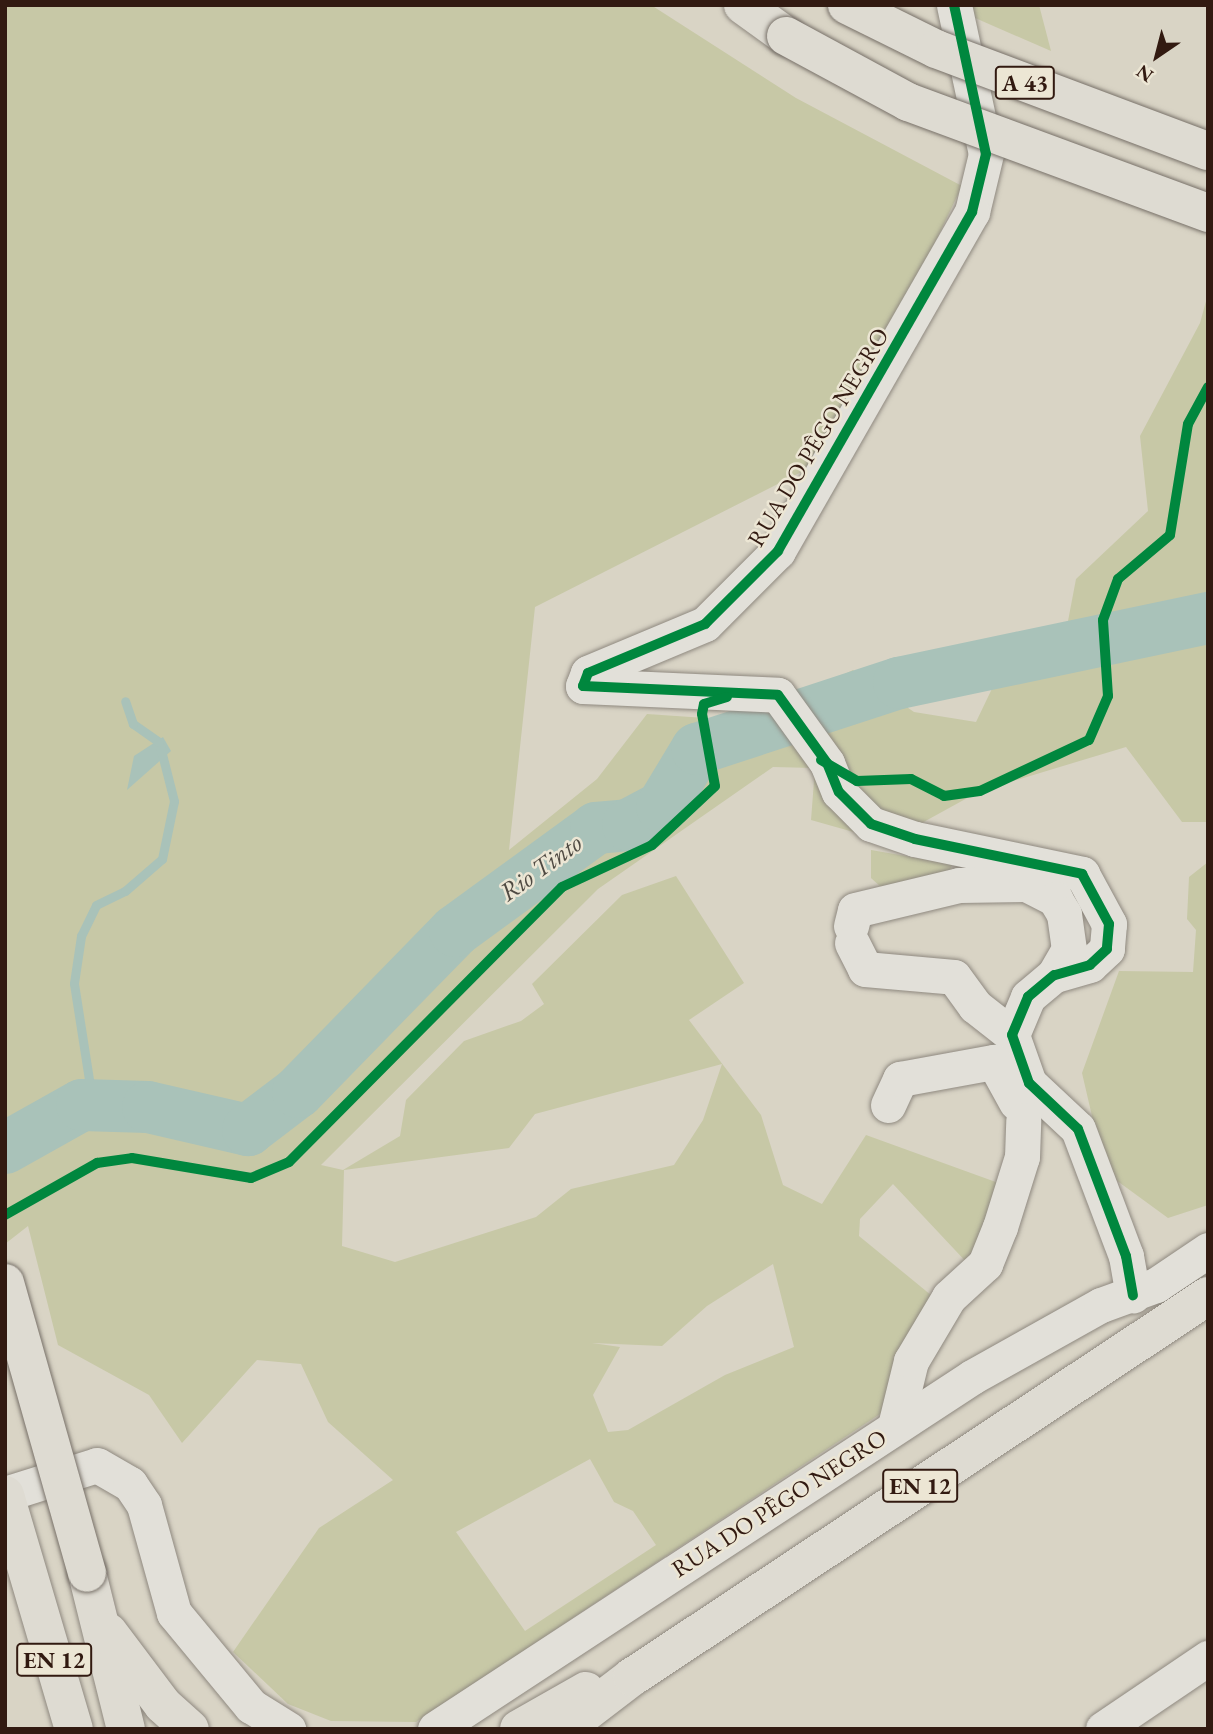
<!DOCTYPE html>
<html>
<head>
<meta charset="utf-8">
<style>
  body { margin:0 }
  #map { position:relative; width:1213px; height:1734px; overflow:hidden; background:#d9d4c5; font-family:"EB Garamond",serif }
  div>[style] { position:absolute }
  .green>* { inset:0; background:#c7c8a6 }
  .water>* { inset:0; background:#a9c2b9 }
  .stream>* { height:9px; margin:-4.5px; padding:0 4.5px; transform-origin:4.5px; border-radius:4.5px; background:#a9c2b9 }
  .river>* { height:52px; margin:-26px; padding:0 26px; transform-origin:26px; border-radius:26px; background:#a9c2b9 }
  .roads { filter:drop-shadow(0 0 2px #8f8980) drop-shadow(0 0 2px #8f8980) }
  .minor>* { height:35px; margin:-17.5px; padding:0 17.5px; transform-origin:17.5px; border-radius:17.5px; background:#e2e0d9 }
  .primary>* { height:38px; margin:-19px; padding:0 19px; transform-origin:19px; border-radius:19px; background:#dedbd2 }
  .motorway>* { height:38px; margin:-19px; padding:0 19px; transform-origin:19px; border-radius:19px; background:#dedbd2 }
  .bridges { filter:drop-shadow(0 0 2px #777068) drop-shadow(0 0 2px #777068) }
  .primary-bridge>* { height:38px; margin:-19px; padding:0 19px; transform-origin:19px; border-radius:19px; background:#dedbd2 }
  .motorway-bridge>* { height:38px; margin:-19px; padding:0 19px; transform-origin:19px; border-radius:19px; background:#dedbd2 }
  .cycleway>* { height:10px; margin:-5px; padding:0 5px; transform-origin:5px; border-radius:5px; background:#00873e }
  span { translate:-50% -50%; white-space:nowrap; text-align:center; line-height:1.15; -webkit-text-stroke:5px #ece6d4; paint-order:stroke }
  .shield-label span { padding:2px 5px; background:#ece6d4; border:2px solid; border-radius:5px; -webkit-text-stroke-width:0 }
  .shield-label { font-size:23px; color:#321a11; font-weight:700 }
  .street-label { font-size:24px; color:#321a11 }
  .water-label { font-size:26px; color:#4f4a42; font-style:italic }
  .frame { position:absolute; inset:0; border:7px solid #321a11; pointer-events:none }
  .north { position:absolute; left:1122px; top:21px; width:70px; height:70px; -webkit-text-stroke:5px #ece6d4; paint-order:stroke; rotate:215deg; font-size:19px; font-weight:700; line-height:28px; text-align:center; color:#321a11 }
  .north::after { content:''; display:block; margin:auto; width:24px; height:32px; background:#321a11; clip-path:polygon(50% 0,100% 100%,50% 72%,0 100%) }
</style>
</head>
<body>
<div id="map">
  <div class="green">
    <div style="clip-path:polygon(evenodd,5px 5px,651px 5px,796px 98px,962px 186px,833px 456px,535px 607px,509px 850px,597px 779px,647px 714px,720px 719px,769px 711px,853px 670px,914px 712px,976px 722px,1011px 649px,1068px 621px,1076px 579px,1148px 511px,1140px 436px,1200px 323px,1208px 294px,1208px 822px,1182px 822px,1126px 747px,980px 791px,920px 824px,857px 833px,811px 820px,815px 768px,773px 767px,598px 889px,321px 1165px,343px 1170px,400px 1136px,406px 1100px,464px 1041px,521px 1021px,544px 1004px,532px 984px,622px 895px,676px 876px,744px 983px,689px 1020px,761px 1115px,783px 1185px,822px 1204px,866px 1135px,1004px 1185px,970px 1266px,893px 1184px,860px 1219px,859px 1236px,937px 1300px,889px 1408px,416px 1722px,331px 1721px,288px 1704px,233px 1652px,319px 1528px,393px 1480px,328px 1422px,301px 1364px,257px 1360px,182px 1443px,149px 1395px,58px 1345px,28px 1226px,5px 1244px,5px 5px,722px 1064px,703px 1120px,674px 1165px,571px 1189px,536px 1217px,395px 1262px,342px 1246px,344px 1170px,509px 1148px,535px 1114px,722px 1064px,5px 5px,773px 1264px,794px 1347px,725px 1375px,628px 1430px,608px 1432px,593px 1395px,620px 1347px,592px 1343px,662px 1346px,707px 1306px,773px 1264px,5px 5px,590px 1459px,614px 1502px,633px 1511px,656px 1545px,525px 1631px,456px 1532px,590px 1459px)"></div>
    <div style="clip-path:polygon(963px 5px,1039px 5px,1051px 51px,966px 14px)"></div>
    <div style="clip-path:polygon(871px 850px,952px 864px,947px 880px,882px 888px,871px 878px)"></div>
    <div style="clip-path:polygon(1208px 862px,1208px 1205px,1168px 1218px,1105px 1172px,1082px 1073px,1119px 971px,1193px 972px,1196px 930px,1187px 919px,1189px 877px)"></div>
  </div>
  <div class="water">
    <div style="clip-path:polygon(163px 737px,171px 751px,127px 790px,134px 756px)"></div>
  </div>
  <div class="stream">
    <div style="left:93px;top:1105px;width:123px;rotate:-98.9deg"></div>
    <div style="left:74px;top:983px;width:48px;rotate:-81.5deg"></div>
    <div style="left:81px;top:936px;width:34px;rotate:-64deg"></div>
    <div style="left:96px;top:905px;width:32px;rotate:-26deg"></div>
    <div style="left:125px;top:891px;width:49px;rotate:-40.9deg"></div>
    <div style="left:162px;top:859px;width:59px;rotate:-78.3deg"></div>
    <div style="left:174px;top:801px;width:61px;rotate:-104.3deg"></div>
    <div style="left:159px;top:742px;width:32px;rotate:-145deg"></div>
    <div style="left:133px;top:724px;width:24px;rotate:-109deg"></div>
  </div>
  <div class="river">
    <div style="left:5px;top:1148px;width:88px;rotate:-29.2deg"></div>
    <div style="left:82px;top:1105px;width:66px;rotate:1.7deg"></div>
    <div style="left:148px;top:1107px;width:103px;rotate:13deg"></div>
    <div style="left:248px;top:1130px;width:63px;rotate:-37.2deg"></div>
    <div style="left:298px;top:1092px;width:225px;rotate:-45.7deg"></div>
    <div style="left:455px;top:931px;width:175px;rotate:-36.1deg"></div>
    <div style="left:596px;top:828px;width:32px;rotate:-5deg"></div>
    <div style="left:628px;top:825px;width:38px;rotate:-28deg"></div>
    <div style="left:662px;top:807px;width:68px;rotate:-58.9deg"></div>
    <div style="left:697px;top:749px;width:213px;rotate:-18.1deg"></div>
    <div style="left:899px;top:683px;width:316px;rotate:-11.9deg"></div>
  </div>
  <div class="roads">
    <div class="minor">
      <div style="left:954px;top:5px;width:152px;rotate:77.9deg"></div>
      <div style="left:986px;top:154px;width:60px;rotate:103.6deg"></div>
      <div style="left:972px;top:212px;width:391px;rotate:119.8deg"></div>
      <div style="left:778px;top:551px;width:103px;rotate:135deg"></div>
      <div style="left:705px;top:624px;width:127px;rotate:157.3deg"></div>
      <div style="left:588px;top:673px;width:14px;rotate:111deg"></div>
      <div style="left:583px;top:686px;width:195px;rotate:2.6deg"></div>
      <div style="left:778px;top:695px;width:84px;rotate:54.2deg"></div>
      <div style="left:827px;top:763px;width:31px;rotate:68deg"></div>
      <div style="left:839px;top:792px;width:45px;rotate:45deg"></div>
      <div style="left:871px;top:824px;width:46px;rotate:18.8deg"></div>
      <div style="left:915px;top:839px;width:171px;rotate:11.8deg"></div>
      <div style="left:1082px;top:874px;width:57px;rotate:61.6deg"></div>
      <div style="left:1109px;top:924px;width:25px;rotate:95deg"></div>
      <div style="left:1107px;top:949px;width:23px;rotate:137deg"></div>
      <div style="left:1090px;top:965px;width:37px;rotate:164deg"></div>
      <div style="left:1054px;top:975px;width:34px;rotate:140deg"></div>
      <div style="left:1028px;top:997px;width:41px;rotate:112.8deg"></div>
      <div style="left:1012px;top:1035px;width:51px;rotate:70.5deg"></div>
      <div style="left:1029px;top:1083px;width:67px;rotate:43.2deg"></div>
      <div style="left:1078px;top:1129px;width:136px;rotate:69.3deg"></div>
      <div style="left:1126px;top:1256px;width:40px;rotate:80deg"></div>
      <div style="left:851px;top:926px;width:16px;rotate:-76deg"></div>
      <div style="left:855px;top:910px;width:107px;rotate:-13.5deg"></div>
      <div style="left:959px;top:885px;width:67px;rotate:-0.9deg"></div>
      <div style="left:1026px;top:884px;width:33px;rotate:27deg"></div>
      <div style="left:1055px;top:899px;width:17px;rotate:59deg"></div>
      <div style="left:1064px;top:914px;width:35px;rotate:82deg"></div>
      <div style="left:1069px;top:949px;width:30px;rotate:120deg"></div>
      <div style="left:852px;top:943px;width:29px;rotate:63deg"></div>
      <div style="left:865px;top:969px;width:89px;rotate:5.1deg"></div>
      <div style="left:954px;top:977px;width:36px;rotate:54deg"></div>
      <div style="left:975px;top:1006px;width:47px;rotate:38.1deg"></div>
      <div style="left:888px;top:1105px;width:29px;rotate:-65deg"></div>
      <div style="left:900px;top:1079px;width:96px;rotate:-10.3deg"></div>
      <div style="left:994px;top:1062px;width:46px;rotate:61.2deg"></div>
      <div style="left:895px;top:1426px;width:67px;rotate:-76.2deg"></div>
      <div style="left:911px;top:1361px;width:74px;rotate:-59.3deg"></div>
      <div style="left:949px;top:1297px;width:49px;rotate:-42.5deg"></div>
      <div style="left:985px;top:1264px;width:40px;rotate:-68deg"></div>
      <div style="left:1000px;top:1227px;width:73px;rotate:-72.6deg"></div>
      <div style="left:1022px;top:1157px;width:37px;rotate:-88deg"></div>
      <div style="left:5px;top:1494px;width:96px;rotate:-17.5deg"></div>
      <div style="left:97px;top:1465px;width:38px;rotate:30deg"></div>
      <div style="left:130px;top:1484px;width:25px;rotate:56deg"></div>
      <div style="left:144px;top:1505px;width:112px;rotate:74.5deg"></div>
      <div style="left:174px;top:1613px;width:121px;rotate:50.4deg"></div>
      <div style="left:251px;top:1706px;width:44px;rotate:31.9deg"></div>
      <div style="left:435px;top:1729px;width:642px;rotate:-33.24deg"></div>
      <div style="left:972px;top:1377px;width:148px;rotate:-29.2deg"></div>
      <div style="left:1101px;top:1305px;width:59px;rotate:-20deg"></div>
      <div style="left:1156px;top:1285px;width:63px;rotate:-33.9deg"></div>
      <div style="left:1103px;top:1729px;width:127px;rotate:-34.1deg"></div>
    </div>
    <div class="primary">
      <div style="left:5px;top:1495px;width:244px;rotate:73.6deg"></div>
      <div style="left:87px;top:1573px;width:161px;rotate:76deg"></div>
      <div style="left:108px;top:1632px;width:91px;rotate:53deg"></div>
      <div style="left:163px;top:1705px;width:36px;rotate:42deg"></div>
      <div style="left:519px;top:1729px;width:77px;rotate:-29.6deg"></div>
      <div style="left:564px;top:1729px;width:86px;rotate:-37.4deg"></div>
      <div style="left:632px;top:1677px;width:691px;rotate:-33.48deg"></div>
    </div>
    <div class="motorway">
      <div style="left:743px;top:5px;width:53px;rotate:35.8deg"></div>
    </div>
  </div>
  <div class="bridges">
    <div class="primary-bridge">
      <div style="left:5px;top:1283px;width:301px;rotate:74.2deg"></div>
    </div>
    <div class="motorway-bridge">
      <div style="left:847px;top:5px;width:99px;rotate:26.3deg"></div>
      <div style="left:936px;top:49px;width:290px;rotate:20.6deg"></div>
      <div style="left:786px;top:36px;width:139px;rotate:28.4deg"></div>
      <div style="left:908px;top:102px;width:320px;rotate:20.3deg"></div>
    </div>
  </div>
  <div class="cycleway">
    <div style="left:954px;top:5px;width:152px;rotate:77.9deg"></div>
    <div style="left:986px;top:154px;width:60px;rotate:103.6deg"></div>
    <div style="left:972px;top:212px;width:391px;rotate:119.8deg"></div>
    <div style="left:778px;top:551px;width:103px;rotate:135deg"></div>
    <div style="left:705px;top:624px;width:127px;rotate:157.3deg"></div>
    <div style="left:588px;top:673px;width:14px;rotate:111deg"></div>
    <div style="left:583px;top:686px;width:195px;rotate:2.6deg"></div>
    <div style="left:778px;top:695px;width:84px;rotate:54.2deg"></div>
    <div style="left:827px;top:763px;width:31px;rotate:68deg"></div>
    <div style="left:839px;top:792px;width:45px;rotate:45deg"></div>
    <div style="left:871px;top:824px;width:46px;rotate:18.8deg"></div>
    <div style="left:915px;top:839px;width:171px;rotate:11.8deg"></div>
    <div style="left:1082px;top:874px;width:57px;rotate:61.6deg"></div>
    <div style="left:1109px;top:924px;width:25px;rotate:95deg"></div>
    <div style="left:1107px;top:949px;width:23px;rotate:137deg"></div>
    <div style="left:1090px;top:965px;width:37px;rotate:164deg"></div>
    <div style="left:1054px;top:975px;width:34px;rotate:140deg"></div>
    <div style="left:1028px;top:997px;width:41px;rotate:112.8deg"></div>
    <div style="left:1012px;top:1035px;width:51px;rotate:70.5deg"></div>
    <div style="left:1029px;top:1083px;width:67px;rotate:43.2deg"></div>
    <div style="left:1078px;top:1129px;width:136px;rotate:69.3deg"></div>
    <div style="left:1126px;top:1256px;width:40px;rotate:80deg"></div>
    <div style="left:821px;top:760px;width:42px;rotate:30.3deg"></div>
    <div style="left:857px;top:781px;width:54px;rotate:-2.1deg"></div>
    <div style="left:911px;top:779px;width:37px;rotate:27deg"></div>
    <div style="left:944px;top:796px;width:36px;rotate:-8deg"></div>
    <div style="left:980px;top:791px;width:120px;rotate:-25.1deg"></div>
    <div style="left:1089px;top:740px;width:48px;rotate:-66.6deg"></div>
    <div style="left:1108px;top:696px;width:76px;rotate:-93.8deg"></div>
    <div style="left:1103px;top:620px;width:44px;rotate:-69.9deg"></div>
    <div style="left:1118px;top:579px;width:68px;rotate:-40.2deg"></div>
    <div style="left:1170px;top:535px;width:112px;rotate:-80.8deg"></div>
    <div style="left:1188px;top:424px;width:42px;rotate:-61.6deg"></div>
    <div style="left:5px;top:1215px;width:106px;rotate:-29.5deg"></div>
    <div style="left:97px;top:1163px;width:35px;rotate:-8deg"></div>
    <div style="left:132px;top:1158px;width:121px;rotate:9.5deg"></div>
    <div style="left:251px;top:1178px;width:41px;rotate:-22.8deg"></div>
    <div style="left:289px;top:1162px;width:387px;rotate:-45.2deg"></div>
    <div style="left:562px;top:887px;width:99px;rotate:-25deg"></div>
    <div style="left:652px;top:845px;width:86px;rotate:-43.1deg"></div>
    <div style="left:715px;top:786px;width:73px;rotate:-100.2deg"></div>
    <div style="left:702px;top:714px;width:10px;rotate:-79deg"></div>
    <div style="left:704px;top:704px;width:24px;rotate:-17deg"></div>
  </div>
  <div class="shield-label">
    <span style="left:1025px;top:83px">A 43</span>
    <span style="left:920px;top:1486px">EN 12</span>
    <span style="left:54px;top:1660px">EN 12</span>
  </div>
  <div class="street-label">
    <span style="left:818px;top:437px;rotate:-59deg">RUA DO PÊGO NEGRO</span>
    <span style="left:779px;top:1503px;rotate:-33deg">RUA DO PÊGO NEGRO</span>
  </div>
  <div class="water-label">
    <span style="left:541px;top:868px;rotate:-36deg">Rio Tinto</span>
  </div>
  <div class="frame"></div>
  <div class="north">N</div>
</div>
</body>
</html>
